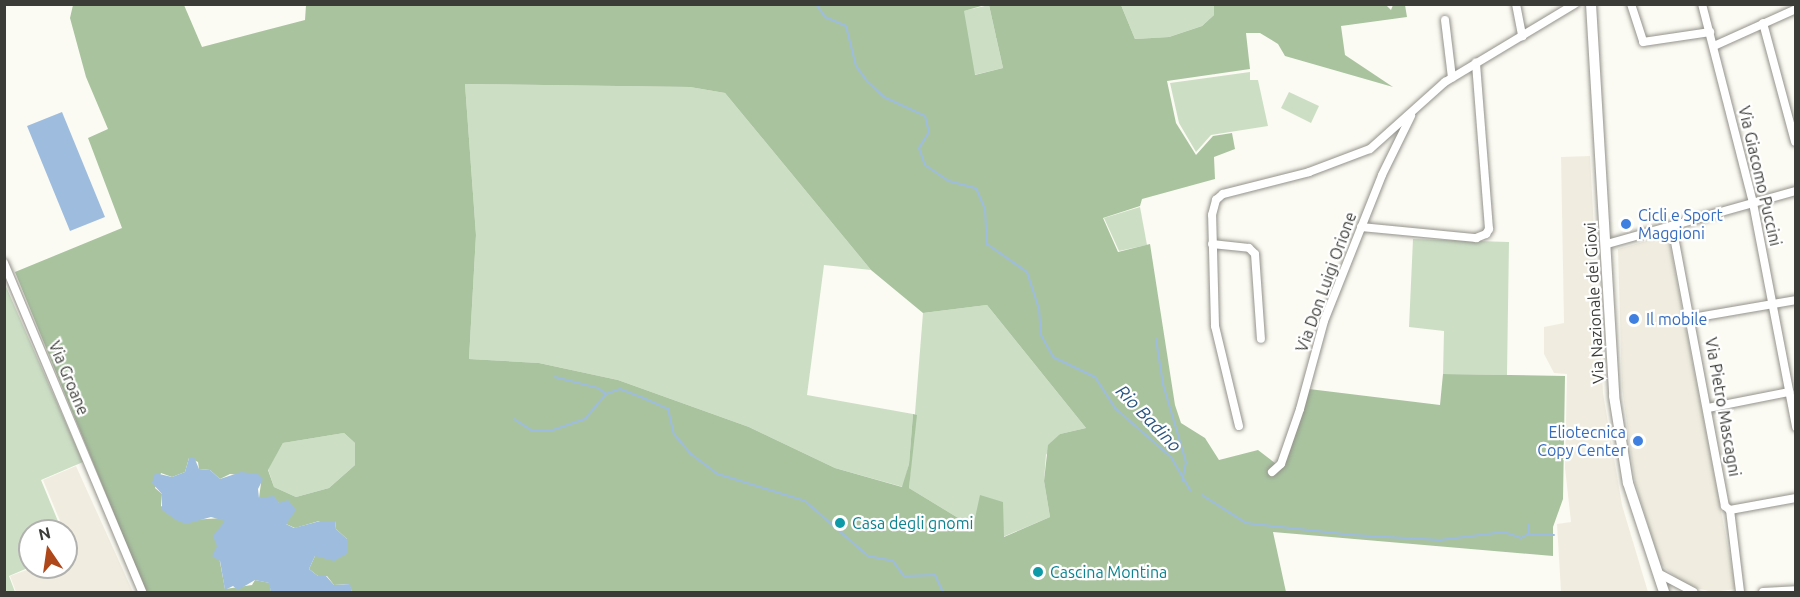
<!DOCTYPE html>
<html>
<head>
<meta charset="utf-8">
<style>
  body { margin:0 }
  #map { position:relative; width:1800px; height:597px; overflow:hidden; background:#fcfbf3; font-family:Ubuntu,sans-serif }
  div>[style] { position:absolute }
  .built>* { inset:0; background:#f0ede0 }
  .green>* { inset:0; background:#ccdfc5 }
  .forest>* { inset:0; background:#a9c39f }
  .water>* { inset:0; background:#9ebdde }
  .stream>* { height:2px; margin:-1px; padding:0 1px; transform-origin:1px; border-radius:1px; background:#9ebdde }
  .roads { filter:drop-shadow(0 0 2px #93928b) drop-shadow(0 0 2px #93928b) }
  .minor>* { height:8px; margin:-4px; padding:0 4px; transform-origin:4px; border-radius:4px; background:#fff }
  .major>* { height:10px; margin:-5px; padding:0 5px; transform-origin:5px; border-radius:5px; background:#fff }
  .dots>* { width:16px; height:16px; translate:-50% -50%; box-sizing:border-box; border:3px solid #fff; border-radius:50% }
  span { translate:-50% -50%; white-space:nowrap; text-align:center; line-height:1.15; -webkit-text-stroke:4.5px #fff; paint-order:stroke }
  .street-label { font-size:16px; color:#3b3b38 }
  .shop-label { font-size:16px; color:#366cbe }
  .left { translate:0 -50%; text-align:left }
  .right { translate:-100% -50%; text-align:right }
  .culture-label { font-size:16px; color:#0d838f }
  .water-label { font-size:18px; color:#295581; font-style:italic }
  .frame { position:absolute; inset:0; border:6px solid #3b3b38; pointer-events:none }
  .north { position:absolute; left:18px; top:519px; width:60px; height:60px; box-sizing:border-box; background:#fff; border:2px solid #b1b1af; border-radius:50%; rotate:347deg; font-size:16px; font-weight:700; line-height:24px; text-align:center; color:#3b3b38 }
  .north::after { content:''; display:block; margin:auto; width:21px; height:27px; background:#ae481b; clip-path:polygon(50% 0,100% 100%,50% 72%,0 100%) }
</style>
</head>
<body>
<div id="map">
  <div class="built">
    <div style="clip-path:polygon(1590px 156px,1603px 393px,1622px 505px,1648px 592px,1561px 592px,1557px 524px,1571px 522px,1565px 468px,1567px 374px,1554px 373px,1544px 354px,1544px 327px,1564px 323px,1561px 157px)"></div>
    <div style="clip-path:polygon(1668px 235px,1736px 589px,1713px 592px,1687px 586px,1660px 564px,1635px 482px,1622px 387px,1618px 249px)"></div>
    <div style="clip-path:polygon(76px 466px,133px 592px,16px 592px,10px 576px,35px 567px,66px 567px,66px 555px,73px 552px,43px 480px)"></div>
  </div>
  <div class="green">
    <div style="clip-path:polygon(989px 5px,1003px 68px,974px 75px,963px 11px)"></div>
    <div style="clip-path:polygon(1121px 5px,1214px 5px,1214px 15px,1202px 26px,1169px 37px,1135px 39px)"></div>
    <div style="clip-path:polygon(1250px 72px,1250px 80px,1258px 80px,1268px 126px,1211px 135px,1196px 152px,1179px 123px,1170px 83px)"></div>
    <div style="clip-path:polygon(465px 84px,690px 87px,725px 93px,871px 270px,824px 265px,807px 395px,913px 414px,909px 464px,903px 487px,835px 468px,749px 427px,618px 380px,539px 363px,469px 359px,476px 235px)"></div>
    <div style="clip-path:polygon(1289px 92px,1319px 106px,1311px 123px,1281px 108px)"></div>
    <div style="clip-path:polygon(1140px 207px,1147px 245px,1119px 251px,1104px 218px)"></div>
    <div style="clip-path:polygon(1413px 239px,1509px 242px,1507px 375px,1443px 374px,1444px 331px,1409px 327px)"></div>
    <div style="clip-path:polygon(4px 282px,83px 462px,41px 480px,62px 531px,30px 531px,30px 567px,9px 576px,15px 592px,4px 592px)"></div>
    <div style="clip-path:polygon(987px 305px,1086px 428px,1060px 434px,1046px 455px,1044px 481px,1050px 517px,1003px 537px,973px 527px,909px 488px,923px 313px)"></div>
    <div style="clip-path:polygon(344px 433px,355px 443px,355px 465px,329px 488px,296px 497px,274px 487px,268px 469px,283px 443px)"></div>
  </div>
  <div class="forest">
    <div style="clip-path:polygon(evenodd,1385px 4px,1391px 10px,1393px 5px,1405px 5px,1407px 17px,1341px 26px,1345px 55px,1393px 87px,1285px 56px,1278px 44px,1260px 33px,1246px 33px,1250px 69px,1167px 81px,1176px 123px,1196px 155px,1213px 136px,1232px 133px,1235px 149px,1214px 157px,1215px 179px,1142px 199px,1140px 206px,1103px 218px,1118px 252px,1150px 244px,1175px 405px,1181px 423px,1205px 438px,1219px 460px,1258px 450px,1280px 467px,1309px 389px,1440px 405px,1443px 374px,1565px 376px,1563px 499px,1553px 527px,1553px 556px,1273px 532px,1286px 592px,352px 592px,349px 584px,334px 585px,327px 576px,318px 576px,309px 569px,315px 556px,347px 539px,336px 529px,335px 521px,319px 521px,295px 528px,286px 524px,279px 503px,259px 498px,261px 483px,251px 476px,230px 474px,220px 479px,210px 470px,199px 469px,198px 462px,189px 458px,185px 472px,172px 477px,161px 473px,155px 488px,162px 494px,161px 506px,190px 520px,223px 518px,226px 522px,217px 546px,225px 589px,252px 585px,255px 580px,270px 583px,271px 592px,146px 592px,15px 272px,122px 228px,88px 138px,108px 129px,86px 77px,70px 18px,73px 5px,184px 5px,202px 47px,305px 20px,306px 5px,985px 5px,964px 11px,975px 75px,1003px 68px,989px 5px,1121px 5px,1135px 39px,1169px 37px,1202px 26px,1214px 15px,1214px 5px,1385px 4px,465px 84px,690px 87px,725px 93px,871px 270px,923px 313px,987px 305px,1086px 428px,1060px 434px,1048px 445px,1044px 481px,1050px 517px,1004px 537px,1003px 502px,980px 495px,973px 527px,909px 488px,917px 415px,913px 414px,909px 464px,902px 487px,835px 468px,749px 427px,618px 380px,539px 363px,469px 359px,476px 235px,465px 84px,1385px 4px,344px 433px,355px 443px,355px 465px,329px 488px,296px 497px,274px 487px,268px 470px,283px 443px,344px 433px)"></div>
  </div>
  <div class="water">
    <div style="clip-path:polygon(62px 112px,105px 217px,70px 231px,27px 126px)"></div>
    <div style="clip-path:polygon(194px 457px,199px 469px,210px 470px,220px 479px,241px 472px,258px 474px,263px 479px,258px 489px,259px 498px,274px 496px,279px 503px,288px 500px,296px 510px,286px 524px,294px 528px,320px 521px,335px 521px,336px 529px,347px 539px,348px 553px,334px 561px,315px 556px,309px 569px,318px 576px,326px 576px,334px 585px,350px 584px,352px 592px,271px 592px,269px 583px,255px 580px,238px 590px,233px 586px,225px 590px,220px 561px,212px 556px,217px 546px,213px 536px,225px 521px,211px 517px,186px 524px,176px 520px,162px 510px,162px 494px,152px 483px,155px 473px,172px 477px,185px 472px,189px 458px)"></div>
  </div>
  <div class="stream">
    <div style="left:816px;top:4px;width:16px;rotate:55deg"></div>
    <div style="left:825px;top:17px;width:23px;rotate:23deg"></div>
    <div style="left:846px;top:26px;width:41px;rotate:76deg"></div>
    <div style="left:856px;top:66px;width:19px;rotate:54deg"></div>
    <div style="left:867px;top:81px;width:23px;rotate:43deg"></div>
    <div style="left:884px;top:97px;width:45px;rotate:24.9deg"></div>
    <div style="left:925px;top:116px;width:16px;rotate:76deg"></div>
    <div style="left:929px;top:132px;width:19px;rotate:122deg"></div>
    <div style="left:919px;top:148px;width:18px;rotate:71deg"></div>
    <div style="left:925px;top:165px;width:29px;rotate:34deg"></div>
    <div style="left:949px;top:181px;width:28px;rotate:15deg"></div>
    <div style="left:976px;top:188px;width:23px;rotate:67deg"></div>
    <div style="left:985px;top:209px;width:35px;rotate:87deg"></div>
    <div style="left:987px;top:244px;width:49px;rotate:35deg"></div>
    <div style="left:1027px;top:272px;width:38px;rotate:72deg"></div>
    <div style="left:1039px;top:308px;width:27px;rotate:86deg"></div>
    <div style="left:1041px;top:335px;width:25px;rotate:61deg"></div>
    <div style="left:1053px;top:357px;width:47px;rotate:25.5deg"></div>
    <div style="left:1095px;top:377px;width:38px;rotate:57deg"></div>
    <div style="left:1116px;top:409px;width:73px;rotate:41.1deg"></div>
    <div style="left:1171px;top:457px;width:39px;rotate:60deg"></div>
    <div style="left:1156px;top:339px;width:46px;rotate:81.2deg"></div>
    <div style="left:1163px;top:384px;width:81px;rotate:73.6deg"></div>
    <div style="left:1186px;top:462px;width:19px;rotate:102deg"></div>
    <div style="left:555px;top:377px;width:44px;rotate:14.3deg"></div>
    <div style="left:598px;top:388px;width:10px;rotate:37deg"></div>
    <div style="left:514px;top:419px;width:20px;rotate:33deg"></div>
    <div style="left:531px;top:430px;width:19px;rotate:3deg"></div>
    <div style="left:550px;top:431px;width:37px;rotate:-19deg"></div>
    <div style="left:585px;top:419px;width:33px;rotate:-50deg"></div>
    <div style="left:606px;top:394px;width:15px;rotate:-20deg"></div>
    <div style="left:620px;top:389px;width:22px;rotate:21deg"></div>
    <div style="left:641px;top:397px;width:30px;rotate:24deg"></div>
    <div style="left:668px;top:409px;width:26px;rotate:77deg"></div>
    <div style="left:674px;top:434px;width:26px;rotate:50deg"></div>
    <div style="left:691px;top:454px;width:34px;rotate:37deg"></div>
    <div style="left:718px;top:474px;width:91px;rotate:17.2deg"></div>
    <div style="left:805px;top:501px;width:84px;rotate:41.1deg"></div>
    <div style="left:868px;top:556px;width:25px;rotate:11deg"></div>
    <div style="left:893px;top:561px;width:19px;rotate:54deg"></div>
    <div style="left:904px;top:576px;width:31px;rotate:-2deg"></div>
    <div style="left:935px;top:575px;width:19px;rotate:65deg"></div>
    <div style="left:1202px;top:495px;width:52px;rotate:32.5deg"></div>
    <div style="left:1246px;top:523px;width:107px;rotate:6.5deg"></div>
    <div style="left:1352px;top:535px;width:88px;rotate:3.3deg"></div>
    <div style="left:1440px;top:540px;width:64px;rotate:-7.1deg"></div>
    <div style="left:1504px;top:532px;width:18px;rotate:19deg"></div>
    <div style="left:1521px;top:538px;width:8px;rotate:-30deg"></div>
    <div style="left:1528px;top:534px;width:10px;rotate:-90deg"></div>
    <div style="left:1528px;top:534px;width:26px;rotate:2deg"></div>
  </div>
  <div class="roads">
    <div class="minor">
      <div style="left:1516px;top:4px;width:33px;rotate:79deg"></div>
      <div style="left:1631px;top:4px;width:40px;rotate:72deg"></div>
      <div style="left:1643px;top:42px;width:68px;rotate:-8.5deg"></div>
      <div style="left:1702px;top:4px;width:205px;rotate:75.6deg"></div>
      <div style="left:1753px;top:203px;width:228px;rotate:79.1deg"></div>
      <div style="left:1445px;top:20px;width:58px;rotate:83.1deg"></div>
      <div style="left:1763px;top:23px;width:123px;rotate:74.9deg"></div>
      <div style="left:1714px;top:46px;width:90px;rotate:-24.3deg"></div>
      <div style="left:1672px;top:226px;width:285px;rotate:79.3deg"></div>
      <div style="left:1725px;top:506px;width:6px;rotate:39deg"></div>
      <div style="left:1730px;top:510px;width:83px;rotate:83deg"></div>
      <div style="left:1361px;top:227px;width:116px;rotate:5.5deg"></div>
      <div style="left:1476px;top:238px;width:11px;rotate:-22deg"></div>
      <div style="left:1486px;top:234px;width:6px;rotate:-59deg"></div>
      <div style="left:1489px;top:229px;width:167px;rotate:-94.5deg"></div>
      <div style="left:1212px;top:244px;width:37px;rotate:6deg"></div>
      <div style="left:1249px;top:248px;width:8px;rotate:45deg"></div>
      <div style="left:1255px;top:254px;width:85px;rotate:86deg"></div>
      <div style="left:1607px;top:244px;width:196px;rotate:-15.7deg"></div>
      <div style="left:4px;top:263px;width:357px;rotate:67.2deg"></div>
      <div style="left:1692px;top:318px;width:106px;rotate:-9.8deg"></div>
      <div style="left:1708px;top:408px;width:83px;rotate:-11.2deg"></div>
      <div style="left:1239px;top:426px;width:103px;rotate:-103.5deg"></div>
      <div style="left:1215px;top:326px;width:111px;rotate:-91.5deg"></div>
      <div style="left:1212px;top:215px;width:16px;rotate:-75deg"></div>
      <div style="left:1216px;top:200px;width:9px;rotate:-41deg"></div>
      <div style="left:1223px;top:194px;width:89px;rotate:-14.3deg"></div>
      <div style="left:1309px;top:172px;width:65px;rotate:-20.7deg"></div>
      <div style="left:1370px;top:149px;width:101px;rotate:-41.8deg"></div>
      <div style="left:1445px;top:82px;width:152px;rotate:-31deg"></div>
      <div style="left:1272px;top:472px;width:12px;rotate:-42deg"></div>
      <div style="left:1281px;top:464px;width:58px;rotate:-70.9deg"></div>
      <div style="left:1300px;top:409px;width:91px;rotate:-74.7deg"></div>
      <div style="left:1324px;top:321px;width:157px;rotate:-68.3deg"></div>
      <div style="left:1382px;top:175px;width:66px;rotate:-63.8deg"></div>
      <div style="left:1730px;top:510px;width:67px;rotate:-10.3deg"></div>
      <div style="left:1658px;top:573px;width:40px;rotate:28deg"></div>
      <div style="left:1763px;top:592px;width:33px;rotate:-3deg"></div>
    </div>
    <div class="major">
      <div style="left:1591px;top:4px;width:393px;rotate:86.6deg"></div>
      <div style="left:1614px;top:396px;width:88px;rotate:80.9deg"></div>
      <div style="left:1628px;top:483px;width:115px;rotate:71.7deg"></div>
    </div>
  </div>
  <div class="dots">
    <div style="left:1626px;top:224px;background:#3f7fe0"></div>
    <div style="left:1634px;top:319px;background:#3f7fe0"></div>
    <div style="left:1638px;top:441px;background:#3f7fe0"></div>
    <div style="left:840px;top:523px;background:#0f9aa8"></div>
    <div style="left:1038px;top:572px;background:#0f9aa8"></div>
  </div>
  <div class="street-label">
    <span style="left:1760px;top:176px;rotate:77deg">Via Giacomo Puccini</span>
    <span style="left:1326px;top:282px;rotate:-70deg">Via Don Luigi Orione</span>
    <span style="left:1594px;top:303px;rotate:-93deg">Via Nazionale dei Giovi</span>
    <span style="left:69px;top:378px;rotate:67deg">Via Groane</span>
    <span style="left:1723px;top:407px;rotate:80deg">Via Pietro Mascagni</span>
  </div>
  <div class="shop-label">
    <span class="left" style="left:1638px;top:224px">Cicli e Sport<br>Maggioni</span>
    <span class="left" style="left:1646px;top:319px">Il mobile</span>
    <span class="right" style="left:1626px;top:441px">Eliotecnica<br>Copy Center</span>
  </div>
  <div class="culture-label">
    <span class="left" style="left:852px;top:523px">Casa degli gnomi</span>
    <span class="left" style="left:1050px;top:572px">Cascina Montina</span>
  </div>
  <div class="water-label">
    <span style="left:1149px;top:418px;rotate:46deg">Rio Badino</span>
  </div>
  <div class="frame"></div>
  <div class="north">N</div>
</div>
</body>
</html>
